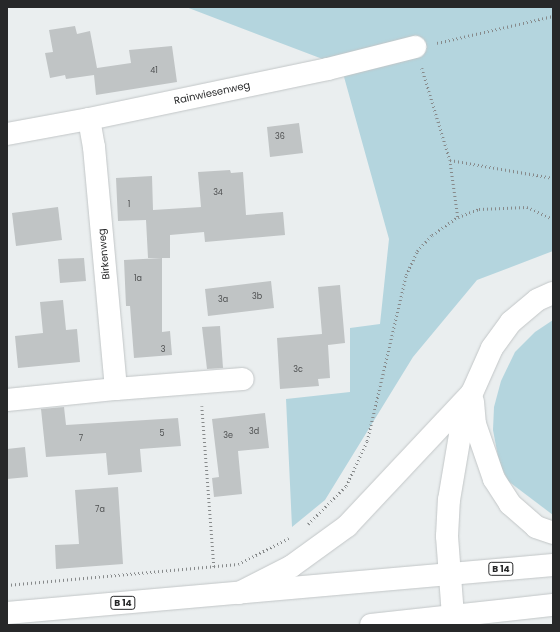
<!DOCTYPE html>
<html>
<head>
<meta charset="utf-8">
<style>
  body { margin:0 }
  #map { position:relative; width:560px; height:632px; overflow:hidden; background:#eaeeef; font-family:Poppins,sans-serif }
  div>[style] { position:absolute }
  .green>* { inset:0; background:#b4d5de }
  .building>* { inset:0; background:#c0c4c5 }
  .path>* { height:2.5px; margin-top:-1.25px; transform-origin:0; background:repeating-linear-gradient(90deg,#878a8b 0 1px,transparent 0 4px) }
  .roads { filter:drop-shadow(0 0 1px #c2c6c7) drop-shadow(0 0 1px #c2c6c7) }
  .minor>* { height:22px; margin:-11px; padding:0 11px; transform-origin:11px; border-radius:11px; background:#fff }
  .primary>* { height:22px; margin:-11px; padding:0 11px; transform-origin:11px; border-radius:11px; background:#fff }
  .motorway>* { height:22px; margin:-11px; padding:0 11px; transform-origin:11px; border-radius:11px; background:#fff }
  span { translate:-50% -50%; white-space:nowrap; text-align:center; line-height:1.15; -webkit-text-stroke:3.5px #fff; paint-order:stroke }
  .number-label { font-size:8px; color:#4d4f50 }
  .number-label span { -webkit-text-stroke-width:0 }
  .shield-label span { padding:1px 3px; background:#fff; border:1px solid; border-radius:3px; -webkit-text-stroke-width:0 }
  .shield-label { font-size:9px; color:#272829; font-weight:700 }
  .street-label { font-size:10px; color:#272829 }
  .frame { position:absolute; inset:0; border:8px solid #272829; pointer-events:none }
</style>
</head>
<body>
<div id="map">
  <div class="green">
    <div style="clip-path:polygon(186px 7px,553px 7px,553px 251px,477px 280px,413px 357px,325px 500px,292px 527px,286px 399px,350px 392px,350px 328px,380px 324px,389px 239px,341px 66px)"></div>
    <div style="clip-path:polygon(553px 320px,553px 515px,508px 481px,499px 462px,493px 430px,494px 407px,501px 381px,515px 352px,535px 332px)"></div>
  </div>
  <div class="building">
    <div style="clip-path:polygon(75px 26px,77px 34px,90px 31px,97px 68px,131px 63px,129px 50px,172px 46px,177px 82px,96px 95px,94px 75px,66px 79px,65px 75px,50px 78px,45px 53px,53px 52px,49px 30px)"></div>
    <div style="clip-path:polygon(299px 123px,303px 153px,270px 157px,267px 127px)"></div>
    <div style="clip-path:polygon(230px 170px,231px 173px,243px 172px,246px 215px,283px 212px,285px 235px,205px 242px,204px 232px,170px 235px,170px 258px,148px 258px,146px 220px,118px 221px,116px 178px,152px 176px,153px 210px,201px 207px,198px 172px)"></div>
    <div style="clip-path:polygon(58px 207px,62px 240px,16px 246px,12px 213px)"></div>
    <div style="clip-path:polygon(84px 258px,86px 281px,60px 283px,58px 259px)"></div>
    <div style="clip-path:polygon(162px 258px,162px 332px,170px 331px,172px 355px,134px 358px,130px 306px,126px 306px,124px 260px)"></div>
    <div style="clip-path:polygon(271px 281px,274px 308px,208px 316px,205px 289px)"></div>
    <div style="clip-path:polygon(340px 285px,345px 343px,328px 345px,330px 378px,318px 379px,319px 386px,280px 389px,277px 338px,322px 334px,318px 287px)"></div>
    <div style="clip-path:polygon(63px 300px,66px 330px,77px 329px,80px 362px,18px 368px,15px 336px,43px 333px,40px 302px)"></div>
    <div style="clip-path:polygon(220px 326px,223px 368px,207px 369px,202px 327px)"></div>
    <div style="clip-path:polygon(64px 407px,66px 425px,178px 418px,181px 446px,140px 449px,142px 472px,108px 475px,106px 453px,46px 457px,41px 409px)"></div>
    <div style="clip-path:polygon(265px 413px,269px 448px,238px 451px,242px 494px,214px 497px,212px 478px,219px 477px,212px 419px)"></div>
    <div style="clip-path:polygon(25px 447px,28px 477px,7px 479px,7px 449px)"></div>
    <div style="clip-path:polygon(118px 487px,123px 564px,56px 569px,55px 545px,79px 544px,75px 490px)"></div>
  </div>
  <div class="path">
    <div style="left:437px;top:43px;width:119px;rotate:-13.1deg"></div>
    <div style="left:422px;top:68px;width:96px;rotate:73.1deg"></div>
    <div style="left:450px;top:160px;width:105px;rotate:9.9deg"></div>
    <div style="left:450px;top:160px;width:58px;rotate:82deg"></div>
    <div style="left:202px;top:406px;width:161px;rotate:85.7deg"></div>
    <div style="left:308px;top:524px;width:54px;rotate:-45deg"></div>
    <div style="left:346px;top:486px;width:50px;rotate:-65deg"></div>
    <div style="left:367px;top:441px;width:171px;rotate:-76.8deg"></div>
    <div style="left:406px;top:275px;width:26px;rotate:-65deg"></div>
    <div style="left:417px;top:251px;width:22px;rotate:-47deg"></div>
    <div style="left:432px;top:235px;width:32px;rotate:-35deg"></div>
    <div style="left:458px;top:217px;width:22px;rotate:-21deg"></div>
    <div style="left:479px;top:209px;width:48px;rotate:-2.4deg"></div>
    <div style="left:527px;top:207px;width:29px;rotate:25deg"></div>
    <div style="left:7px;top:585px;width:232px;rotate:-5.2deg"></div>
    <div style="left:238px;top:564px;width:57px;rotate:-27deg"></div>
  </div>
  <div class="roads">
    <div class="minor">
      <div style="left:89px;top:119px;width:28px;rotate:80deg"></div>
      <div style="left:94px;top:147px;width:243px;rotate:84.8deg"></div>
      <div style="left:116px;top:389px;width:127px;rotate:-4.5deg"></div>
      <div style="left:7px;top:134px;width:83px;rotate:-10.4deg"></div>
      <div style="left:89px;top:119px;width:244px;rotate:-11.8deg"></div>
      <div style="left:328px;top:69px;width:90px;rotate:-14.2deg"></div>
      <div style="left:7px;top:400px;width:110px;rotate:-5.8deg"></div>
    </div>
    <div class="primary">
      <div style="left:7px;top:613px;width:548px;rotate:-5.02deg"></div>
      <div style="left:371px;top:625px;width:183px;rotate:-6.3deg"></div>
    </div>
    <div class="motorway">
      <div style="left:473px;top:402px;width:22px;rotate:85deg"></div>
      <div style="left:475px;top:424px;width:58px;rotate:70.9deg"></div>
      <div style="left:494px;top:479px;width:30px;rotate:57deg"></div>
      <div style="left:510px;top:504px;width:35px;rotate:41deg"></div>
      <div style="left:536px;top:527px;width:18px;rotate:19deg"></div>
      <div style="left:239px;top:593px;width:59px;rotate:-27deg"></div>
      <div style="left:292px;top:566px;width:68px;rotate:-36deg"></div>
      <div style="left:347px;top:526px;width:180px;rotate:-46.8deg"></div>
      <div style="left:453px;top:616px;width:80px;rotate:-94.3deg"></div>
      <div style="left:447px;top:536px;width:36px;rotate:-87deg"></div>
      <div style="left:449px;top:500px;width:66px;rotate:-80.4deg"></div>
      <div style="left:460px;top:435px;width:44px;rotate:-74.1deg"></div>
      <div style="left:472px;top:393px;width:49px;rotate:-66deg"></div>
      <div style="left:492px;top:348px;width:32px;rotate:-54deg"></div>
      <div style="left:511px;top:322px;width:34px;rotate:-40deg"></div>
      <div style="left:537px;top:300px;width:17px;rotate:-24deg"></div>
    </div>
  </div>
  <div class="number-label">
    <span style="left:154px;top:71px">41</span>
    <span style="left:280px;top:137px">36</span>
    <span style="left:218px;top:193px">34</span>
    <span style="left:129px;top:205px">1</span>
    <span style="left:138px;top:279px">1a</span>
    <span style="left:257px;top:297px">3b</span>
    <span style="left:223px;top:300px">3a</span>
    <span style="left:163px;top:350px">3</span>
    <span style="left:298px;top:370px">3c</span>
    <span style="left:254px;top:432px">3d</span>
    <span style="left:162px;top:434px">5</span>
    <span style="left:228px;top:436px">3e</span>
    <span style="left:81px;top:439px">7</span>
    <span style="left:100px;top:510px">7a</span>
  </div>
  <div class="shield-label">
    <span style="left:501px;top:569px">B 14</span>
    <span style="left:123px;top:603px">B 14</span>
  </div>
  <div class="street-label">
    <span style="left:212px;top:93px;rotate:-12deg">Rainwiesenweg</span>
    <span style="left:104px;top:254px;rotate:-95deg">Birkenweg</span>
  </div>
  <div class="frame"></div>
</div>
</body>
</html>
